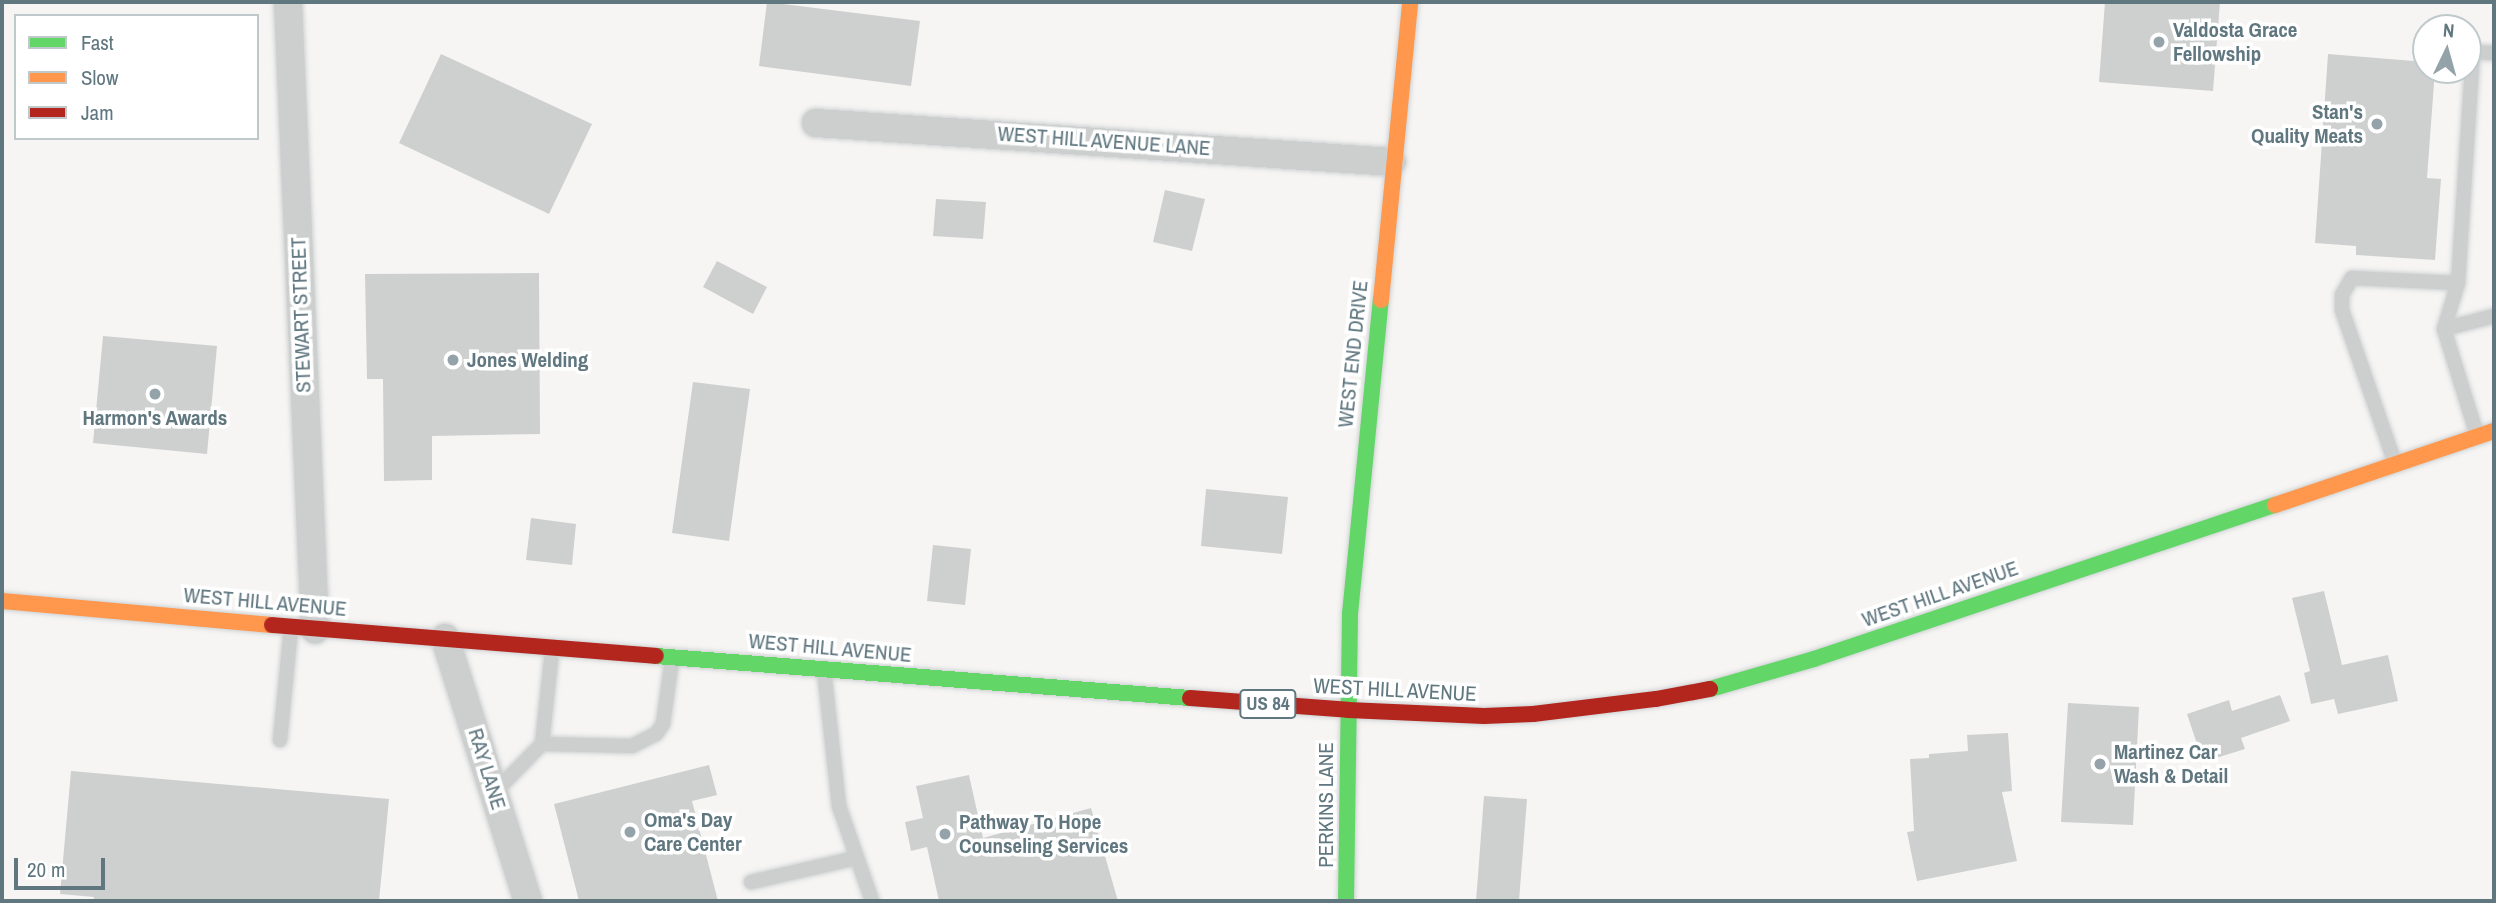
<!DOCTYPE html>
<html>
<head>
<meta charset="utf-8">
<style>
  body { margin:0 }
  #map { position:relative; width:2496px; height:903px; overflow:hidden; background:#f6f5f4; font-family:"Archivo Narrow",sans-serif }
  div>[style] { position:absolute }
  .building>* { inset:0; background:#ced0d0 }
  .roads { filter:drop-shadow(0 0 2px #cfd2d3) drop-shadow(0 0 2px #cfd2d3) }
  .lane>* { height:14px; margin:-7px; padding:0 7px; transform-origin:7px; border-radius:7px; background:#cdcfcf }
  .street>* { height:28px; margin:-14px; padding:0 14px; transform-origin:14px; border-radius:14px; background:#cdcfcf }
  .fast>* { height:16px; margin:-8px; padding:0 8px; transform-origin:8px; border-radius:8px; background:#63d668 }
  .slow>* { height:16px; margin:-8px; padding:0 8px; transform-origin:8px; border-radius:8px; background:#ff974d }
  .jam>* { height:16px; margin:-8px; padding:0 8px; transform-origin:8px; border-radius:8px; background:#b3261e }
  .dots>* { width:19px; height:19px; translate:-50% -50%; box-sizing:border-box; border:4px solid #fff; border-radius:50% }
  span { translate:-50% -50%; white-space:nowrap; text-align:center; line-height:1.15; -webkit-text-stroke:7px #fff; paint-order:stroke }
  .shield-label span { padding:2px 5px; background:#fff; border:2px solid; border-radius:5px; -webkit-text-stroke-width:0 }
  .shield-label { font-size:19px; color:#607780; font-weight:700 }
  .poi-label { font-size:21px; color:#607780; font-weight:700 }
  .left { translate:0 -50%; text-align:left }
  .right { translate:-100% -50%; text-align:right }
  .street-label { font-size:21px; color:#607780 }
  .frame { position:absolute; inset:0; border:4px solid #607780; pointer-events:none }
  .legend { position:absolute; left:14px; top:14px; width:245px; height:126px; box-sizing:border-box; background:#fff; border:2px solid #bfc9cc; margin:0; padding:9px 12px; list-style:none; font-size:21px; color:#607780 }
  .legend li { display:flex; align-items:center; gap:14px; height:35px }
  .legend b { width:35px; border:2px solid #bfc9cc }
  .north { position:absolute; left:2412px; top:14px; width:70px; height:70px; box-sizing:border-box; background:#fff; border:2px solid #bfc9cc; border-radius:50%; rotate:5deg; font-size:19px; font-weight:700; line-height:28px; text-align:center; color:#607780 }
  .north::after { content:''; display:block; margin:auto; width:24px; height:32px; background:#94a3a9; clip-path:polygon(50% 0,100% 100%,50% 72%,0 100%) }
  .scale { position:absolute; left:14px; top:858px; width:91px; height:32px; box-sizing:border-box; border:4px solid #607780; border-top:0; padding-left:9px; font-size:21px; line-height:24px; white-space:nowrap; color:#607780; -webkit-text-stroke:5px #fff; paint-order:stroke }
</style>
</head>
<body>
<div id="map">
  <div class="building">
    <div style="clip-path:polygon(767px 2px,920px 21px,911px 86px,759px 66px)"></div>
    <div style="clip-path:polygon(2105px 2px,2220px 2px,2213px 91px,2099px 82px)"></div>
    <div style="clip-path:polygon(441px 54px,592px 124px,549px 214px,399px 143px)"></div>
    <div style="clip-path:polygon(2328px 54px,2426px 62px,2426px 70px,2435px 70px,2427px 178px,2441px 179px,2435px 260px,2356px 255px,2356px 246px,2315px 243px)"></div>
    <div style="clip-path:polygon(1165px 190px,1205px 199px,1192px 251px,1153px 242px)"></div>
    <div style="clip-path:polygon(936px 199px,986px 202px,983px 239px,933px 236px)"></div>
    <div style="clip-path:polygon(717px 261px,767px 287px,753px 314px,703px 287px)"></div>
    <div style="clip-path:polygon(539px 273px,540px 434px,432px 436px,432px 480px,384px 481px,383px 379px,367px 379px,365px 274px)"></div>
    <div style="clip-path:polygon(103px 336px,217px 346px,207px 454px,93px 443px)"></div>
    <div style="clip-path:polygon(693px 382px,750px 389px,729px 541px,672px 533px)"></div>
    <div style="clip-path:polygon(1206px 489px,1288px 497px,1282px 554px,1201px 546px)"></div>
    <div style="clip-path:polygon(531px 518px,576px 524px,572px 565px,526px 560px)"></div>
    <div style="clip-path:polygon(933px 545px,971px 549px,965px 605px,927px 601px)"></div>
    <div style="clip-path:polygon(2324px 591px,2342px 665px,2388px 655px,2398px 701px,2338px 714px,2334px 699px,2311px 704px,2304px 673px,2310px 671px,2292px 598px)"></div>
    <div style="clip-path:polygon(2280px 695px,2290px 721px,2241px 738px,2245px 749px,2203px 762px,2187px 714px,2229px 700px,2232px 711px)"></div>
    <div style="clip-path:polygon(2068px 703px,2139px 707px,2133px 825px,2061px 822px)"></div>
    <div style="clip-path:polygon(2008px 733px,2012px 791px,2002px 792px,2017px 861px,1917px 881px,1907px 832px,1914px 831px,1910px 759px,1929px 758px,1929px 754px,1968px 751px,1967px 735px)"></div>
    <div style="clip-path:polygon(709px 765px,717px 795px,692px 801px,718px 901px,579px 901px,554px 804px)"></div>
    <div style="clip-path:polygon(71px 771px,389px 799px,379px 901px,93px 901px,94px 897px,60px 894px)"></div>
    <div style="clip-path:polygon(969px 775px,983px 838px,1091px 808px,1118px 901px,939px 901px,927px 847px,911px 851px,905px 822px,923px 818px,916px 786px)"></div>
    <div style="clip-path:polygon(1484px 796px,1527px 799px,1519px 901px,1476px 901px)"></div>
  </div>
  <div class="roads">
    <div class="lane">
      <div style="left:2444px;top:329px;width:48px;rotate:-73.1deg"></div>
      <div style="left:2477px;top:435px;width:111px;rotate:-107.3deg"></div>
      <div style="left:2444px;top:329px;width:52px;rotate:-14.6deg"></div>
      <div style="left:2395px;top:463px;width:162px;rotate:-109.1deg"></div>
      <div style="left:2342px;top:310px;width:15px;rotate:-90deg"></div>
      <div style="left:2342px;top:295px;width:20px;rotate:-60deg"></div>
      <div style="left:2352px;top:278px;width:106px;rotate:2.7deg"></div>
      <div style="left:2458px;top:283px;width:231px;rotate:-86.3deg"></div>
      <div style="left:2473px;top:52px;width:21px;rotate:3deg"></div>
      <div style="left:824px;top:670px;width:137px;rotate:83.7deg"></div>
      <div style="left:839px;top:806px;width:101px;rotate:70.8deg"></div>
      <div style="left:280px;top:740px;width:113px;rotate:-84.4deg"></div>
      <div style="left:542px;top:744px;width:90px;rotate:1.3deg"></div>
      <div style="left:632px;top:746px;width:27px;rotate:-27deg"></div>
      <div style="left:656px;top:734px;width:12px;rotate:-55deg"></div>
      <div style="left:663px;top:724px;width:66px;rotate:-82.1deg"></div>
      <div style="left:494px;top:793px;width:69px;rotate:-45.6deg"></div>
      <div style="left:542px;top:744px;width:95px;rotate:-83.9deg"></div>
      <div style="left:751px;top:882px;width:108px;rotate:-12.9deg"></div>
    </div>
    <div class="street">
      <div style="left:288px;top:2px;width:628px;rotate:87.53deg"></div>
      <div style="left:816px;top:123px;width:577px;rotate:3.87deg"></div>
      <div style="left:445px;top:638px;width:276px;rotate:72.5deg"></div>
    </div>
    <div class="fast">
      <div style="left:656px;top:656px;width:536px;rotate:4.5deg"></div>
      <div style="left:1710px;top:689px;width:108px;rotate:-16.1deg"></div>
      <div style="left:1814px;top:659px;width:486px;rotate:-18.5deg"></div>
      <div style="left:1346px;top:901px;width:287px;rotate:-89.2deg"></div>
      <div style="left:1350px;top:614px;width:316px;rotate:-84.4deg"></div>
    </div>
    <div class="slow">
      <div style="left:1381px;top:300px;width:299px;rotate:-84.4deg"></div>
      <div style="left:2275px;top:505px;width:231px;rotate:-18.7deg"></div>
      <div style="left:2px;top:601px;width:271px;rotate:5.1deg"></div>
    </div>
    <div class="jam">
      <div style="left:272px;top:625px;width:385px;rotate:4.6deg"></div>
      <div style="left:1190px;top:698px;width:158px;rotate:4.3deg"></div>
      <div style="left:1348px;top:710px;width:136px;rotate:2.5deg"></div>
      <div style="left:1484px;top:716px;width:49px;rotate:-2.3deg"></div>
      <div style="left:1533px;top:714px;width:124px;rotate:-7deg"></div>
      <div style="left:1656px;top:699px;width:55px;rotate:-10.5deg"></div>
    </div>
  </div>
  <div class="dots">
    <div style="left:2159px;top:42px;background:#94a3a9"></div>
    <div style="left:2377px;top:124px;background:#94a3a9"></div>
    <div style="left:453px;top:360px;background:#94a3a9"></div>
    <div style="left:155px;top:394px;background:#94a3a9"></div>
    <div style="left:2100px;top:764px;background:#94a3a9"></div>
    <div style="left:630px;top:832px;background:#94a3a9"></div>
    <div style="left:945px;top:834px;background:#94a3a9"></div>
  </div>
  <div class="shield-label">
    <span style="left:1268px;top:704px">US 84</span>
  </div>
  <div class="poi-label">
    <span class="left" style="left:2173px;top:42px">Valdosta Grace<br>Fellowship</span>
    <span class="right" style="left:2363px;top:124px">Stan's<br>Quality Meats</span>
    <span class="left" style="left:467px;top:360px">Jones Welding</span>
    <span style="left:155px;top:418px">Harmon's Awards</span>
    <span class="left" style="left:2114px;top:764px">Martinez Car<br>Wash &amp; Detail</span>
    <span class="left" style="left:644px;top:832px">Oma's Day<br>Care Center</span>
    <span class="left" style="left:959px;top:834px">Pathway To Hope<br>Counseling Services</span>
  </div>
  <div class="street-label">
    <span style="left:1104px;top:141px;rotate:4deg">WEST HILL AVENUE LANE</span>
    <span style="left:301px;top:315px;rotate:-92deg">STEWART STREET</span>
    <span style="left:1353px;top:354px;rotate:-84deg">WEST END DRIVE</span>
    <span style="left:1940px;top:594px;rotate:-19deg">WEST HILL AVENUE</span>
    <span style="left:265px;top:602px;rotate:5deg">WEST HILL AVENUE</span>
    <span style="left:830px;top:648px;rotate:5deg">WEST HILL AVENUE</span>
    <span style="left:1395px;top:690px;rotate:3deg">WEST HILL AVENUE</span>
    <span style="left:487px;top:769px;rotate:73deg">RAY LANE</span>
    <span style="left:1326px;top:805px;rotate:-90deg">PERKINS LANE</span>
  </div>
  <div class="frame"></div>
  <ul class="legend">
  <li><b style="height:9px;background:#63d668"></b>Fast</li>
  <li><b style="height:9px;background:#ff974d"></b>Slow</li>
  <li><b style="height:9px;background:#b3261e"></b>Jam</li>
  </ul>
  <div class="north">N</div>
  <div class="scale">20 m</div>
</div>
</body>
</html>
